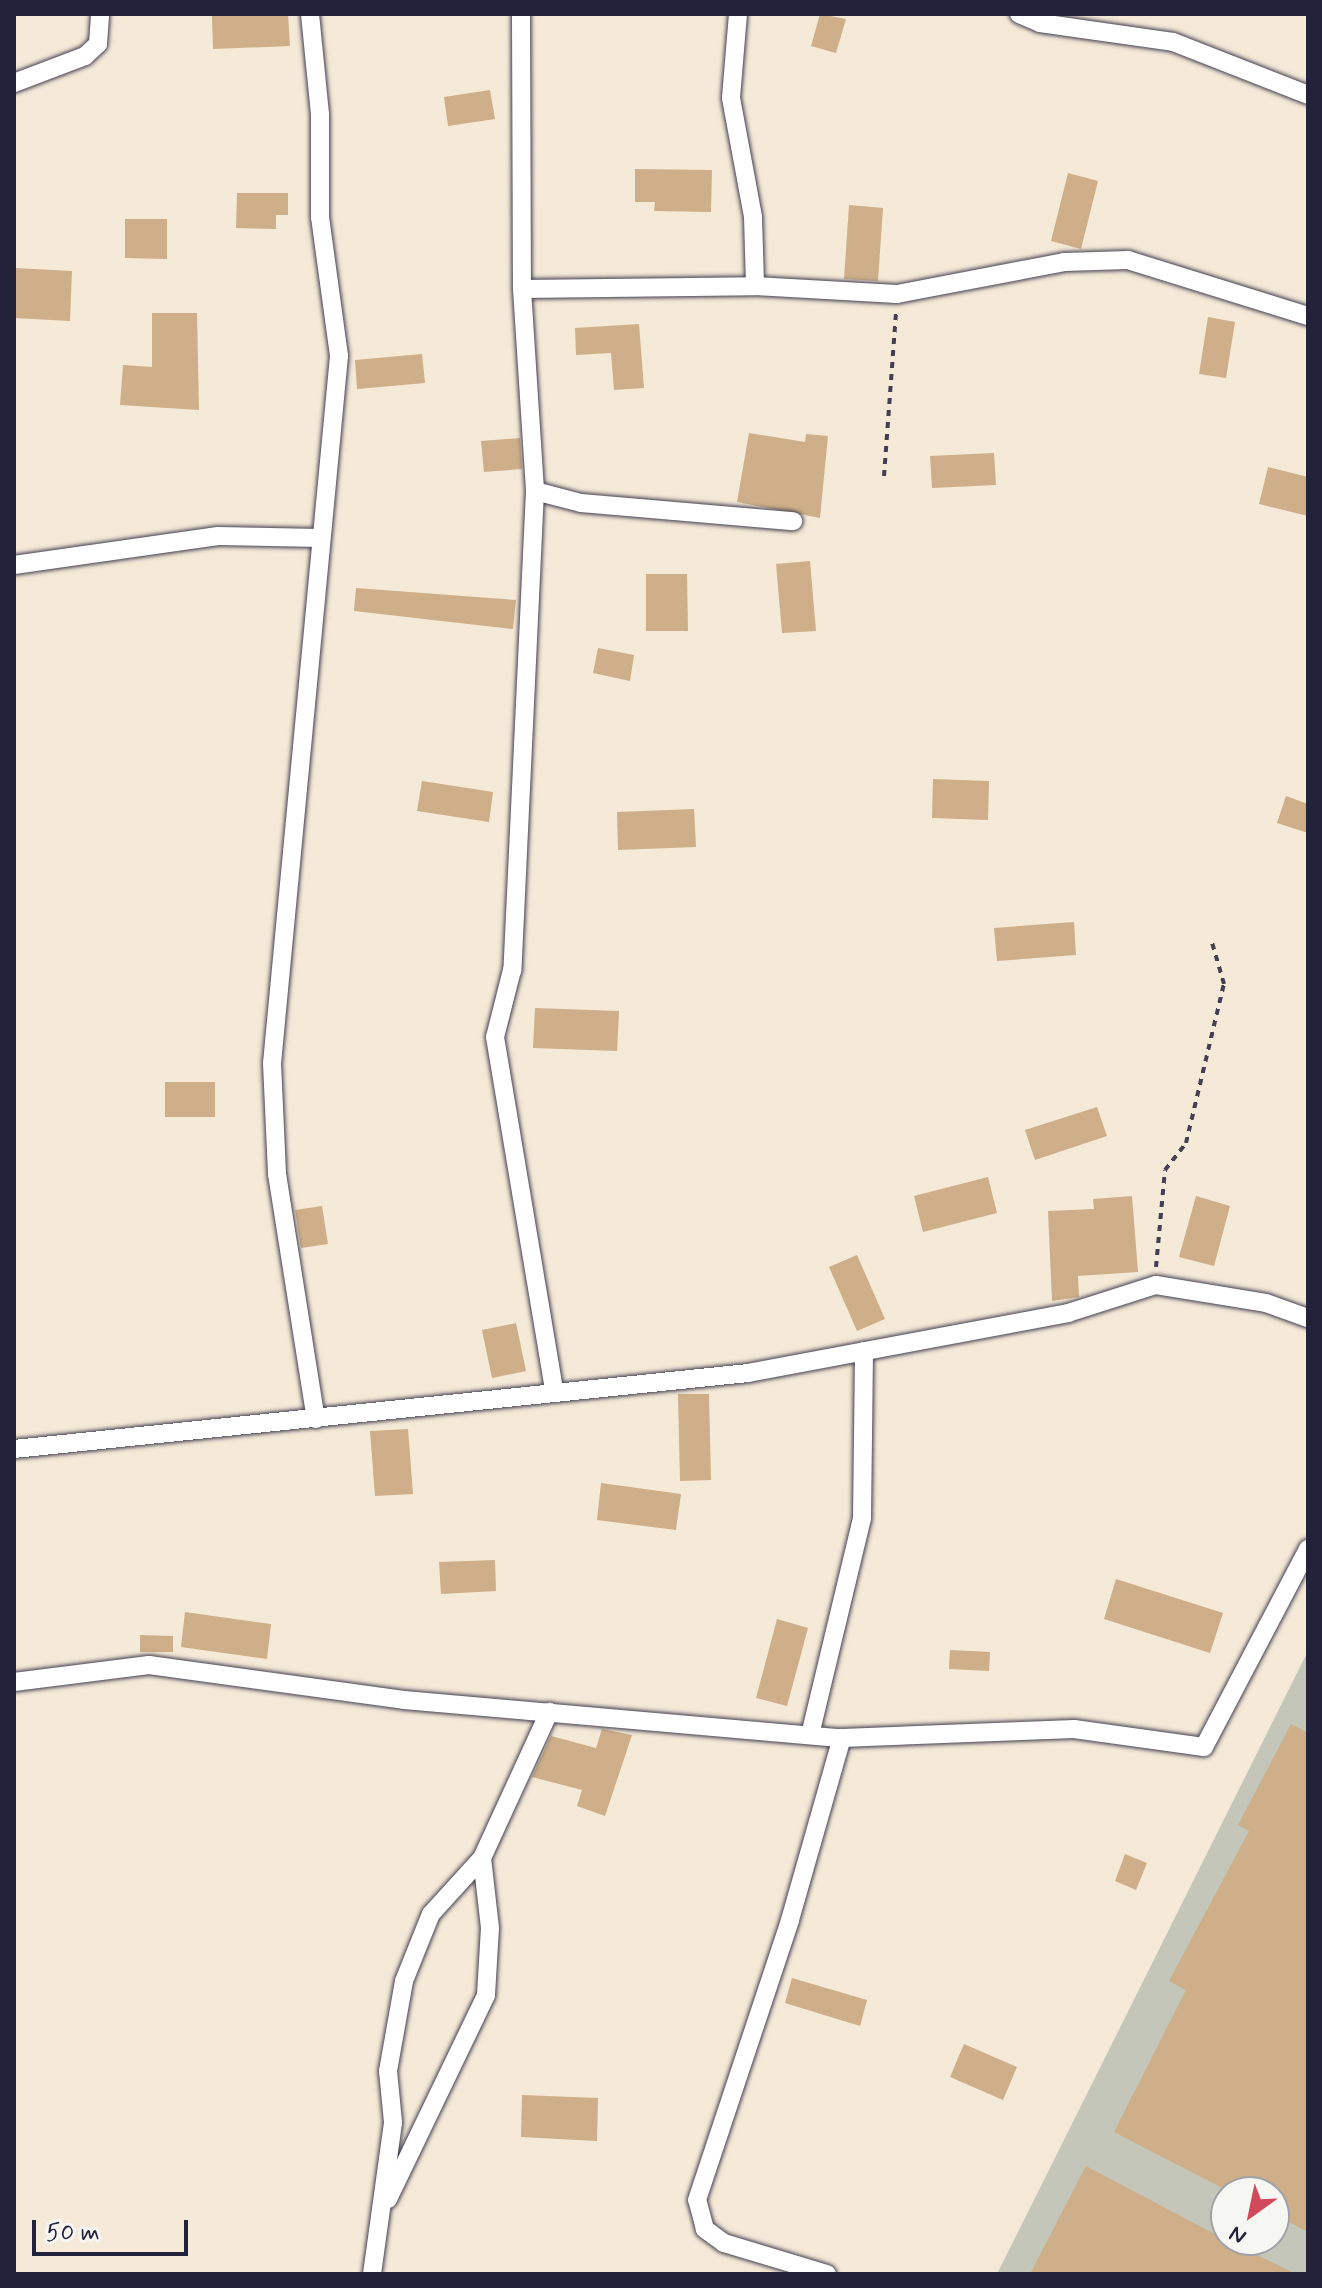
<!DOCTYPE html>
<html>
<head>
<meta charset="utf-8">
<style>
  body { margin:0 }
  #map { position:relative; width:1322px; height:2288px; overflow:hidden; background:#f5e9d7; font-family:Mynerve,sans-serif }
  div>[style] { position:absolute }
  .industrial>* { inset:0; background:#c3c6b9 }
  .building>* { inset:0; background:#ceaf89 }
  .path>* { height:4px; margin-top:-2px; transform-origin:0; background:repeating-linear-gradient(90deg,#424052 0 6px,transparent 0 12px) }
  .roads { filter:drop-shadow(0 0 2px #424052) drop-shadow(0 0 2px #424052) }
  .minor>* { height:18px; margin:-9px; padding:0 9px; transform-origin:9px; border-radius:9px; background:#fff }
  span { translate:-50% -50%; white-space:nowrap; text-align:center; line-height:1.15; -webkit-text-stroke:7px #f6f6f2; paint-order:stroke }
  .frame { position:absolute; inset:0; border:16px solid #22223b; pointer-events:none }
  .north { position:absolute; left:1210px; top:2176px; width:80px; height:80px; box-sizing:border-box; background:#f6f6f2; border:2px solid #a1a1a9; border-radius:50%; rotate:213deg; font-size:22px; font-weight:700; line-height:32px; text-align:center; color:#22223b }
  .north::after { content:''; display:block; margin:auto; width:28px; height:36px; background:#d1495b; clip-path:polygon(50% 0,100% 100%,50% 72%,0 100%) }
  .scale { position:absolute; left:32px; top:2220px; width:156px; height:36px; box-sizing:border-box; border:4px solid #22223b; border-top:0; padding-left:10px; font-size:24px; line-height:28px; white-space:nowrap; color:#22223b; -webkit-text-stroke:6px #f6f6f2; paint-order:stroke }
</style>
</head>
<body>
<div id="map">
  <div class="industrial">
    <div style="clip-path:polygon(evenodd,1308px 1651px,1308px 2274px,997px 2274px,1308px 1651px,1226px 2192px,1274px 2192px,1274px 2240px,1226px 2240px,1226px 2192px)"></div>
  </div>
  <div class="building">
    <div style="clip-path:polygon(288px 14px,290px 46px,213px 49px,212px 16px)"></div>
    <div style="clip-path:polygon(820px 14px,846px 19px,836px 53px,811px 46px)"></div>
    <div style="clip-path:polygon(490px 90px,495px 119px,448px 126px,444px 97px)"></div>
    <div style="clip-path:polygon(635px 169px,712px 170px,711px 212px,654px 211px,655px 202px,635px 202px)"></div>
    <div style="clip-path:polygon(1068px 173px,1098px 181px,1081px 249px,1051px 241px)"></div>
    <div style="clip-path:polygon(237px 193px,288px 193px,288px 215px,276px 215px,276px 229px,236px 228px)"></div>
    <div style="clip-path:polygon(849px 205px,883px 208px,878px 281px,844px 279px)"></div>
    <div style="clip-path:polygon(125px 219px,167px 219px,167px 259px,125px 258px)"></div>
    <div style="clip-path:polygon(14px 268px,72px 271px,70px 321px,14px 318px)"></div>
    <div style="clip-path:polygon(152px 313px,197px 313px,199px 410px,120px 405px,123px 365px,152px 367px)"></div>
    <div style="clip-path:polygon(1208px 317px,1235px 322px,1226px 378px,1199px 374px)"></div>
    <div style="clip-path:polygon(639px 324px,644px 388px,614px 390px,611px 353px,576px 355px,575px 328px)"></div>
    <div style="clip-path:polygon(422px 354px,425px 383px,357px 389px,355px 360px)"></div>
    <div style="clip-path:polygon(749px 433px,805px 442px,806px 434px,828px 436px,820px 518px,737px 502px)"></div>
    <div style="clip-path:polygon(520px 438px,522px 469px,484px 472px,481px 441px)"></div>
    <div style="clip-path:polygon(994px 453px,996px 485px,932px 488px,930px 456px)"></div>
    <div style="clip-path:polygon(1268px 467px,1308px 477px,1308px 516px,1259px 504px)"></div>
    <div style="clip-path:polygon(810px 561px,816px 631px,782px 633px,776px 564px)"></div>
    <div style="clip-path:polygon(646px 574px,687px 574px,688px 631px,646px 631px)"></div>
    <div style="clip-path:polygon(356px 588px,516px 600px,513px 629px,354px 611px)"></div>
    <div style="clip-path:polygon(598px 648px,634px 655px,630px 681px,593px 673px)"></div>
    <div style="clip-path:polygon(933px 779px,989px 781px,988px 820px,932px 818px)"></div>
    <div style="clip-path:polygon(422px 781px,493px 792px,489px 822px,417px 811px)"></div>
    <div style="clip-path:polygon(1286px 796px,1308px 804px,1308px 833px,1277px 823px)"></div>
    <div style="clip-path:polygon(694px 809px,696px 847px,618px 850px,617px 812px)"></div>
    <div style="clip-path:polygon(1074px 922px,1076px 955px,997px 961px,994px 928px)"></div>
    <div style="clip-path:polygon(535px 1008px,619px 1011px,617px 1051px,533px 1048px)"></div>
    <div style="clip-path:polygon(165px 1082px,215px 1082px,215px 1117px,165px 1117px)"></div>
    <div style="clip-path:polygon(1097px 1107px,1107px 1136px,1035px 1160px,1025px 1130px)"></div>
    <div style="clip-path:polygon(988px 1177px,997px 1213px,923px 1232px,914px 1196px)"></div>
    <div style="clip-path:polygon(1132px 1196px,1138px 1272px,1078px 1276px,1079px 1297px,1052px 1301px,1048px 1211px,1094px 1209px,1093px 1199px)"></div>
    <div style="clip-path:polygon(1196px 1196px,1230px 1206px,1214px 1266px,1179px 1257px)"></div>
    <div style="clip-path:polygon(322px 1206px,328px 1244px,301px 1248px,295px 1210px)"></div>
    <div style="clip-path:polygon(857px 1255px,885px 1319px,857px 1331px,829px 1267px)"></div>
    <div style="clip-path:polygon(516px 1323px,526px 1371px,492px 1378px,482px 1330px)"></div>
    <div style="clip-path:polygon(678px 1394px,709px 1394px,711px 1480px,680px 1481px)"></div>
    <div style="clip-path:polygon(408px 1429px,413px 1494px,375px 1496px,370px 1431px)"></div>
    <div style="clip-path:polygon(601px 1483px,681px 1494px,676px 1530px,597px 1520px)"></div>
    <div style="clip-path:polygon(495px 1560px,496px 1591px,441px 1594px,439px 1562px)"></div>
    <div style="clip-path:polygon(1116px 1579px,1223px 1613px,1210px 1653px,1104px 1619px)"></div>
    <div style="clip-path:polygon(185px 1612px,271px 1624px,267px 1659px,181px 1647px)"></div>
    <div style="clip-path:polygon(777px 1619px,808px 1628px,787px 1706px,756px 1698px)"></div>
    <div style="clip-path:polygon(140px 1635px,173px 1636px,173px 1652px,140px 1652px)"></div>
    <div style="clip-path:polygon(950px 1650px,990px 1652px,989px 1671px,949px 1669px)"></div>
    <div style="clip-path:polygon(1291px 1724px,1308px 1733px,1308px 2232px,1274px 2214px,1274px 2192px,1230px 2192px,1114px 2132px,1186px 1990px,1169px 1981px,1249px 1831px,1238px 1825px)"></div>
    <div style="clip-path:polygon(602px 1729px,632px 1735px,605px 1816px,577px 1806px,582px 1790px,532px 1777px,551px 1736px,596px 1748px)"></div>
    <div style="clip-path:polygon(1125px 1854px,1147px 1863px,1136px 1890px,1115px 1881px)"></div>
    <div style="clip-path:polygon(792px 1978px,867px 2000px,860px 2026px,785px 2003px)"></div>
    <div style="clip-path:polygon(964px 2044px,1017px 2067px,1003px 2100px,950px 2077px)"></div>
    <div style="clip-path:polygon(522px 2095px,598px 2098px,597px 2141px,521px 2137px)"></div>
    <div style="clip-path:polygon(1086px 2166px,1226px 2240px,1296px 2274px,1030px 2274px)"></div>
  </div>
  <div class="path">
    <div style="left:884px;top:476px;width:164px;rotate:-85.8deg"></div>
    <div style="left:1156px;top:1267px;width:97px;rotate:-84.7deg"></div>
    <div style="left:1165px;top:1170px;width:34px;rotate:-52deg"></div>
    <div style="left:1186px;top:1143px;width:163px;rotate:-76.6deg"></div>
    <div style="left:1224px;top:984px;width:47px;rotate:-106.1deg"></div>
  </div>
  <div class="roads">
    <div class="minor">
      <div style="left:310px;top:14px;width:101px;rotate:84.3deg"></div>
      <div style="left:320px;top:115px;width:102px;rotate:90deg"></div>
      <div style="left:320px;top:217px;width:140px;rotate:82.2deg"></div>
      <div style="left:339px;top:356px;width:710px;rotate:95.41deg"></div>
      <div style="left:272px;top:1063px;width:111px;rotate:87.4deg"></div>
      <div style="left:277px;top:1174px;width:248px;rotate:81deg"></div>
      <div style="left:521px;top:14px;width:275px;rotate:89.8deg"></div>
      <div style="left:522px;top:289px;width:202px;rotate:86.3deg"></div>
      <div style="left:535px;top:491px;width:480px;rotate:92.7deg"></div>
      <div style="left:512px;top:970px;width:69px;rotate:104.2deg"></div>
      <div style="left:495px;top:1037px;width:359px;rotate:80.5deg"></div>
      <div style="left:738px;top:14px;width:84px;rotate:94.8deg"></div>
      <div style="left:731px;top:98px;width:121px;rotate:79.5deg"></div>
      <div style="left:753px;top:217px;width:69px;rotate:88.3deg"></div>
      <div style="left:1019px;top:14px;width:23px;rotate:23deg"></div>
      <div style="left:1040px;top:23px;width:134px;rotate:8.1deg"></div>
      <div style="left:1173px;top:42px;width:145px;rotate:21.4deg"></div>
      <div style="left:14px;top:83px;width:76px;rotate:-20.8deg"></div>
      <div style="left:85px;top:56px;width:18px;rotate:-43deg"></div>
      <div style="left:98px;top:44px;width:30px;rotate:-86deg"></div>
      <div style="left:522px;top:289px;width:233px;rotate:-0.7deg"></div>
      <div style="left:755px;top:286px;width:142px;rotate:3.2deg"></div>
      <div style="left:897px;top:294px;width:170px;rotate:-10.8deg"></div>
      <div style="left:1064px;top:262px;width:64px;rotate:-1.8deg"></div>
      <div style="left:1128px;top:260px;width:189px;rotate:17.3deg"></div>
      <div style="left:535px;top:491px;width:48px;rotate:14.6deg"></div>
      <div style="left:581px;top:503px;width:213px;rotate:4.9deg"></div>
      <div style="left:14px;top:565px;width:206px;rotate:-8.1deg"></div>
      <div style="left:218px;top:536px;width:103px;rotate:1.1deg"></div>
      <div style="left:14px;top:1449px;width:738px;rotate:-5.91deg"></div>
      <div style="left:748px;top:1373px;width:326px;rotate:-10.6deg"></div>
      <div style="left:1068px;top:1313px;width:92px;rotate:-17.7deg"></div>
      <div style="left:1156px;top:1285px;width:111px;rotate:9.3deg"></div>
      <div style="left:1266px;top:1303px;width:45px;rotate:19.7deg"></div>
      <div style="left:14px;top:1682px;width:136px;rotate:-7.2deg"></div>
      <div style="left:149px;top:1665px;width:257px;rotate:7.8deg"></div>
      <div style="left:404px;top:1700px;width:440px;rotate:5deg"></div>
      <div style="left:842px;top:1738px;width:232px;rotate:-2.2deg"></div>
      <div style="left:1074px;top:1729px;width:131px;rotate:7.9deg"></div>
      <div style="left:1204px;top:1747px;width:224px;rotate:-62.3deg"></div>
      <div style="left:810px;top:1735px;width:223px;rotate:-76.5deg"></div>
      <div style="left:862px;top:1518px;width:167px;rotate:-89.3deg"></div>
      <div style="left:388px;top:2199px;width:226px;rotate:-64.3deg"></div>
      <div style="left:486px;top:1995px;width:67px;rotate:-86.6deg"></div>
      <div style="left:490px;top:1928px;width:70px;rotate:-96.5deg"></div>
      <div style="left:372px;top:2274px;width:153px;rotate:-82.1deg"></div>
      <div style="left:393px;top:2122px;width:51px;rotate:-95.6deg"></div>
      <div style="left:388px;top:2071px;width:91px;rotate:-79.9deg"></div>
      <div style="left:404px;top:1981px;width:72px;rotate:-68.1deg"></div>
      <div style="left:431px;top:1914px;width:76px;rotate:-47.7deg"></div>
      <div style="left:482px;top:1858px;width:161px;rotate:-65.3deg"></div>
      <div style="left:827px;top:2274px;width:108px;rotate:-163.2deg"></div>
      <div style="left:724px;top:2243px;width:24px;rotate:-144deg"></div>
      <div style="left:705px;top:2229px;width:30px;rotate:-105deg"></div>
      <div style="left:697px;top:2200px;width:295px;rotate:-71.6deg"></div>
      <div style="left:790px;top:1920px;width:189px;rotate:-74.1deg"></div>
    </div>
  </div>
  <div class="frame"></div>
  <div class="north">N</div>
  <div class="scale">50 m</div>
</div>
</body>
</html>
